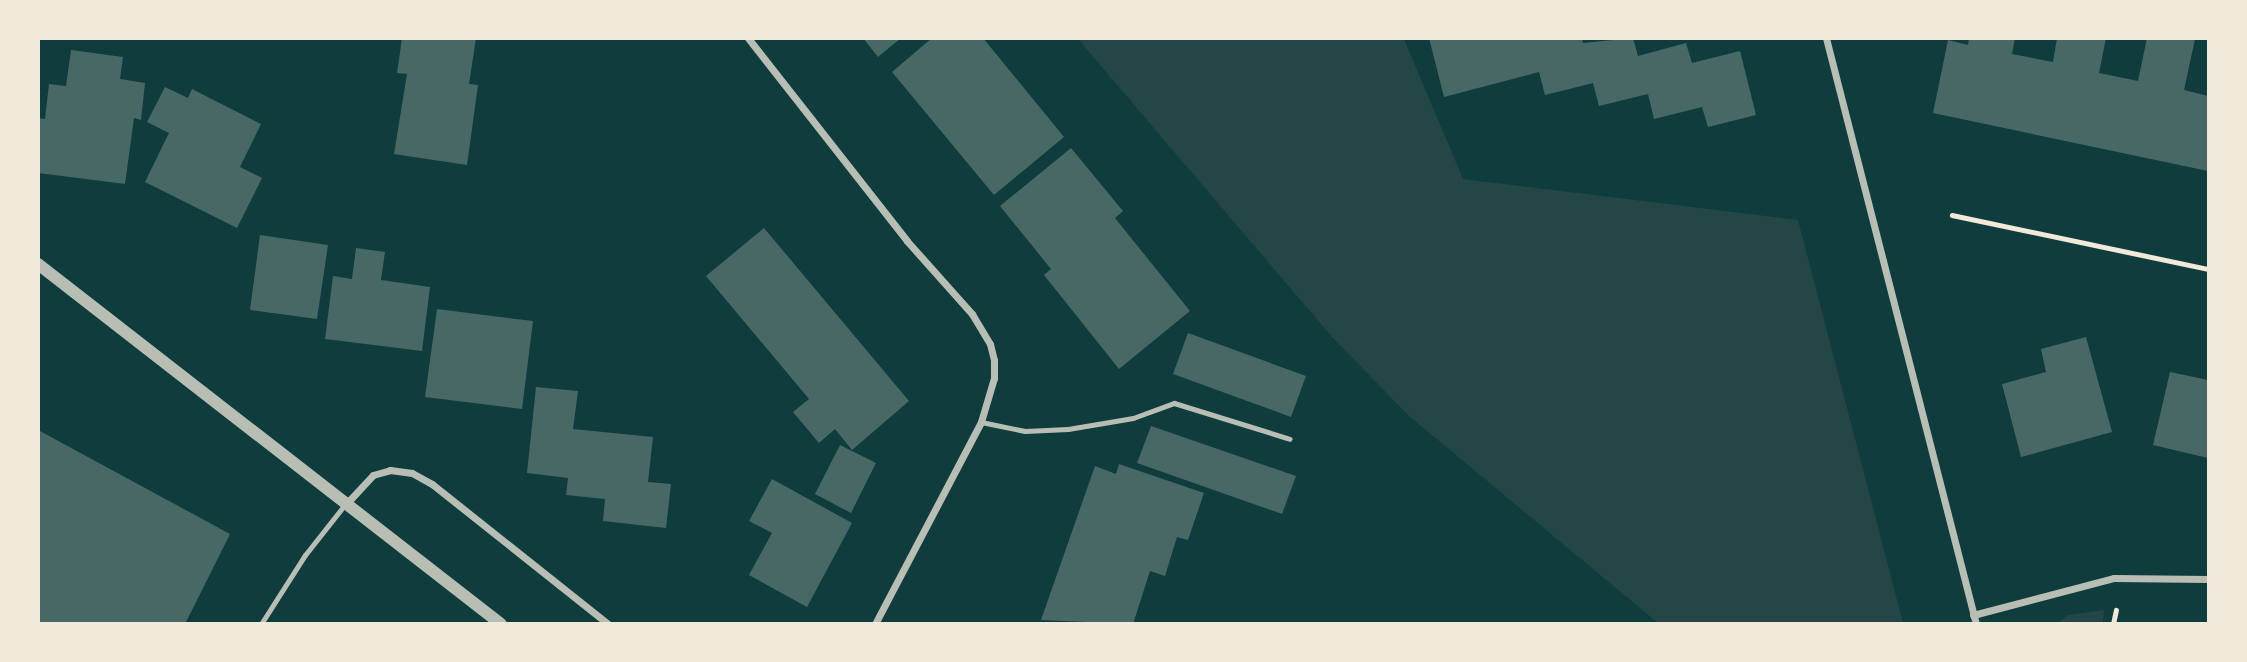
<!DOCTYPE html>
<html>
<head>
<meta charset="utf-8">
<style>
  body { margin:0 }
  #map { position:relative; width:2247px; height:662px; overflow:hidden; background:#0f3d3e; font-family:"Public Sans",sans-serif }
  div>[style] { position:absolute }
  .green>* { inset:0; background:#244646 }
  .building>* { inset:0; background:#486865 }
  .path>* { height:4.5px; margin:-2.25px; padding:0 2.25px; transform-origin:2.25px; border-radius:2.25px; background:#f1e9da }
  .service>* { height:5px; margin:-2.5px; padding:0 2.5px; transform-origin:2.5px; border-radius:2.5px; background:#b8beb3 }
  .minor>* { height:7px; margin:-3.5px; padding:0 3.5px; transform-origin:3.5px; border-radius:3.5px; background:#b8beb3 }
  .tertiary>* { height:12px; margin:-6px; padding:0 6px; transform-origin:6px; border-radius:6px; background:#b8beb3 }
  span { translate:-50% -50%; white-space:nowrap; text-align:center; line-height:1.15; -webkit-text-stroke:6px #f1e9da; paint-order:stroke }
  .frame { position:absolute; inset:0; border:40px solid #f1e9da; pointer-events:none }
</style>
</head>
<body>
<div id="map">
  <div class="green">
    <div style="clip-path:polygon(1078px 39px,1404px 39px,1463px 179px,1798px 220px,1903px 623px,1658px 623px,1408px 415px,1332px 337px)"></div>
    <div style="clip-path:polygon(2104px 610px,2103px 623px,2057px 623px,2068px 615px)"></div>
  </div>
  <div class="building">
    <div style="clip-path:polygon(402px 38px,476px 38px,469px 84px,478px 85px,467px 165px,394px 154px,407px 74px,397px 73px)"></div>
    <div style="clip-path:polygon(863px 38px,901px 38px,878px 57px)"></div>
    <div style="clip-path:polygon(932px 38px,983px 38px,1064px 137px,994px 195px,892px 72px)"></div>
    <div style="clip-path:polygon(1429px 38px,1582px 38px,1583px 43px,1633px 38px,1638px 56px,1686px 43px,1692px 63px,1740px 51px,1756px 115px,1708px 127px,1702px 107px,1654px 119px,1648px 94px,1599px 106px,1593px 83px,1545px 95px,1539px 72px,1444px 97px)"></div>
    <div style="clip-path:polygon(1969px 38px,2015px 38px,2012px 54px,2053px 62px,2057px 38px,2106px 38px,2099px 73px,2138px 81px,2147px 38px,2195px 39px,2184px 90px,2208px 96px,2208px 171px,1933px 113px,1948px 40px,1968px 45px)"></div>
    <div style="clip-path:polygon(71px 50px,123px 57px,120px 79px,145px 83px,141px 120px,134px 118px,125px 184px,38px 173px,38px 118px,45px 119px,49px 84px,66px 86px)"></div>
    <div style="clip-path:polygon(165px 87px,188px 98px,192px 89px,261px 124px,240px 167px,262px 178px,237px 228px,145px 182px,169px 133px,147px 122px)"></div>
    <div style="clip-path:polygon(1071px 148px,1123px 211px,1115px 218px,1190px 311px,1119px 369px,1044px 275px,1051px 269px,1000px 206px)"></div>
    <div style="clip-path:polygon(764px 228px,909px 401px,852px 450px,835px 429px,819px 443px,793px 412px,809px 399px,706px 276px)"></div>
    <div style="clip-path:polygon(260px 235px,328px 245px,317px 319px,250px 310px)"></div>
    <div style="clip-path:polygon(356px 248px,385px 252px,381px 280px,430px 287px,422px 351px,325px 339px,333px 276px,352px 279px)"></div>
    <div style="clip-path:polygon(437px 309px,533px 321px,522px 409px,425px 397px)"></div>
    <div style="clip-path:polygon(1188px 333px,1306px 376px,1291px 417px,1173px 374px)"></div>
    <div style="clip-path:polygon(2086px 337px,2112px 432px,2021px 457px,2002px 384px,2046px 372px,2041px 349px)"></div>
    <div style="clip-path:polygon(2170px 372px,2208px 380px,2208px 458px,2153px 445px)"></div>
    <div style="clip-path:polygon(536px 387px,578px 391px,573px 429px,653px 437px,648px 482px,671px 484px,666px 528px,603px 521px,605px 499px,566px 495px,568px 478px,527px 473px)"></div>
    <div style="clip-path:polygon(1151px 426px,1296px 476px,1282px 514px,1137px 463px)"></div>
    <div style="clip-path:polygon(38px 430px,230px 534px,185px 624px,38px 624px)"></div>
    <div style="clip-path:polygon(840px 445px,876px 463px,851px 513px,815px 494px)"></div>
    <div style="clip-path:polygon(1119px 464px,1204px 493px,1188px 540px,1177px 537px,1165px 576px,1150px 571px,1133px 624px,1041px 620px,1095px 466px,1116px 474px)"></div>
    <div style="clip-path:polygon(772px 479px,852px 523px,807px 607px,749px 575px,772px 533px,749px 521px)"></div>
  </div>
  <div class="path">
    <div style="left:1952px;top:215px;width:262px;rotate:11.9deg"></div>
    <div style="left:2113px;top:624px;width:14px;rotate:-78deg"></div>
  </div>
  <div class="service">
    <div style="left:981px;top:422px;width:45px;rotate:11.6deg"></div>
    <div style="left:1025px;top:431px;width:43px;rotate:-2.7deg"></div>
    <div style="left:1068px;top:429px;width:66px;rotate:-9.6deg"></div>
    <div style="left:1133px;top:418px;width:44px;rotate:-20.1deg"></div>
    <div style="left:1174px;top:403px;width:121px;rotate:17.2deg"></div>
    <div style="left:261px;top:624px;width:82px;rotate:-57.5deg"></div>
    <div style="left:305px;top:555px;width:66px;rotate:-51.7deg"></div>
  </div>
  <div class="minor">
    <div style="left:748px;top:38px;width:258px;rotate:51.9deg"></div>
    <div style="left:907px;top:241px;width:98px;rotate:48.3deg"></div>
    <div style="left:972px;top:314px;width:35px;rotate:59deg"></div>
    <div style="left:990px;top:344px;width:16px;rotate:76deg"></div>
    <div style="left:994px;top:360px;width:18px;rotate:90deg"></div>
    <div style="left:994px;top:378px;width:46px;rotate:106.5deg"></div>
    <div style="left:981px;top:422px;width:228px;rotate:117.7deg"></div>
    <div style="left:1826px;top:38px;width:605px;rotate:75.64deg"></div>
    <div style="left:347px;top:503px;width:38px;rotate:-47deg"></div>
    <div style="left:373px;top:475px;width:18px;rotate:-16deg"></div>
    <div style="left:390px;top:470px;width:22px;rotate:8deg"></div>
    <div style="left:412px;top:473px;width:23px;rotate:29deg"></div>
    <div style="left:432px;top:484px;width:225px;rotate:38.5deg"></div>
    <div style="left:1973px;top:615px;width:146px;rotate:-14.7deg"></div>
    <div style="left:2114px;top:578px;width:94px;rotate:0.6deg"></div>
  </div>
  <div class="tertiary">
    <div style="left:38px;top:264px;width:586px;rotate:37.87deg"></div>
  </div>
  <div class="frame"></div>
</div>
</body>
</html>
